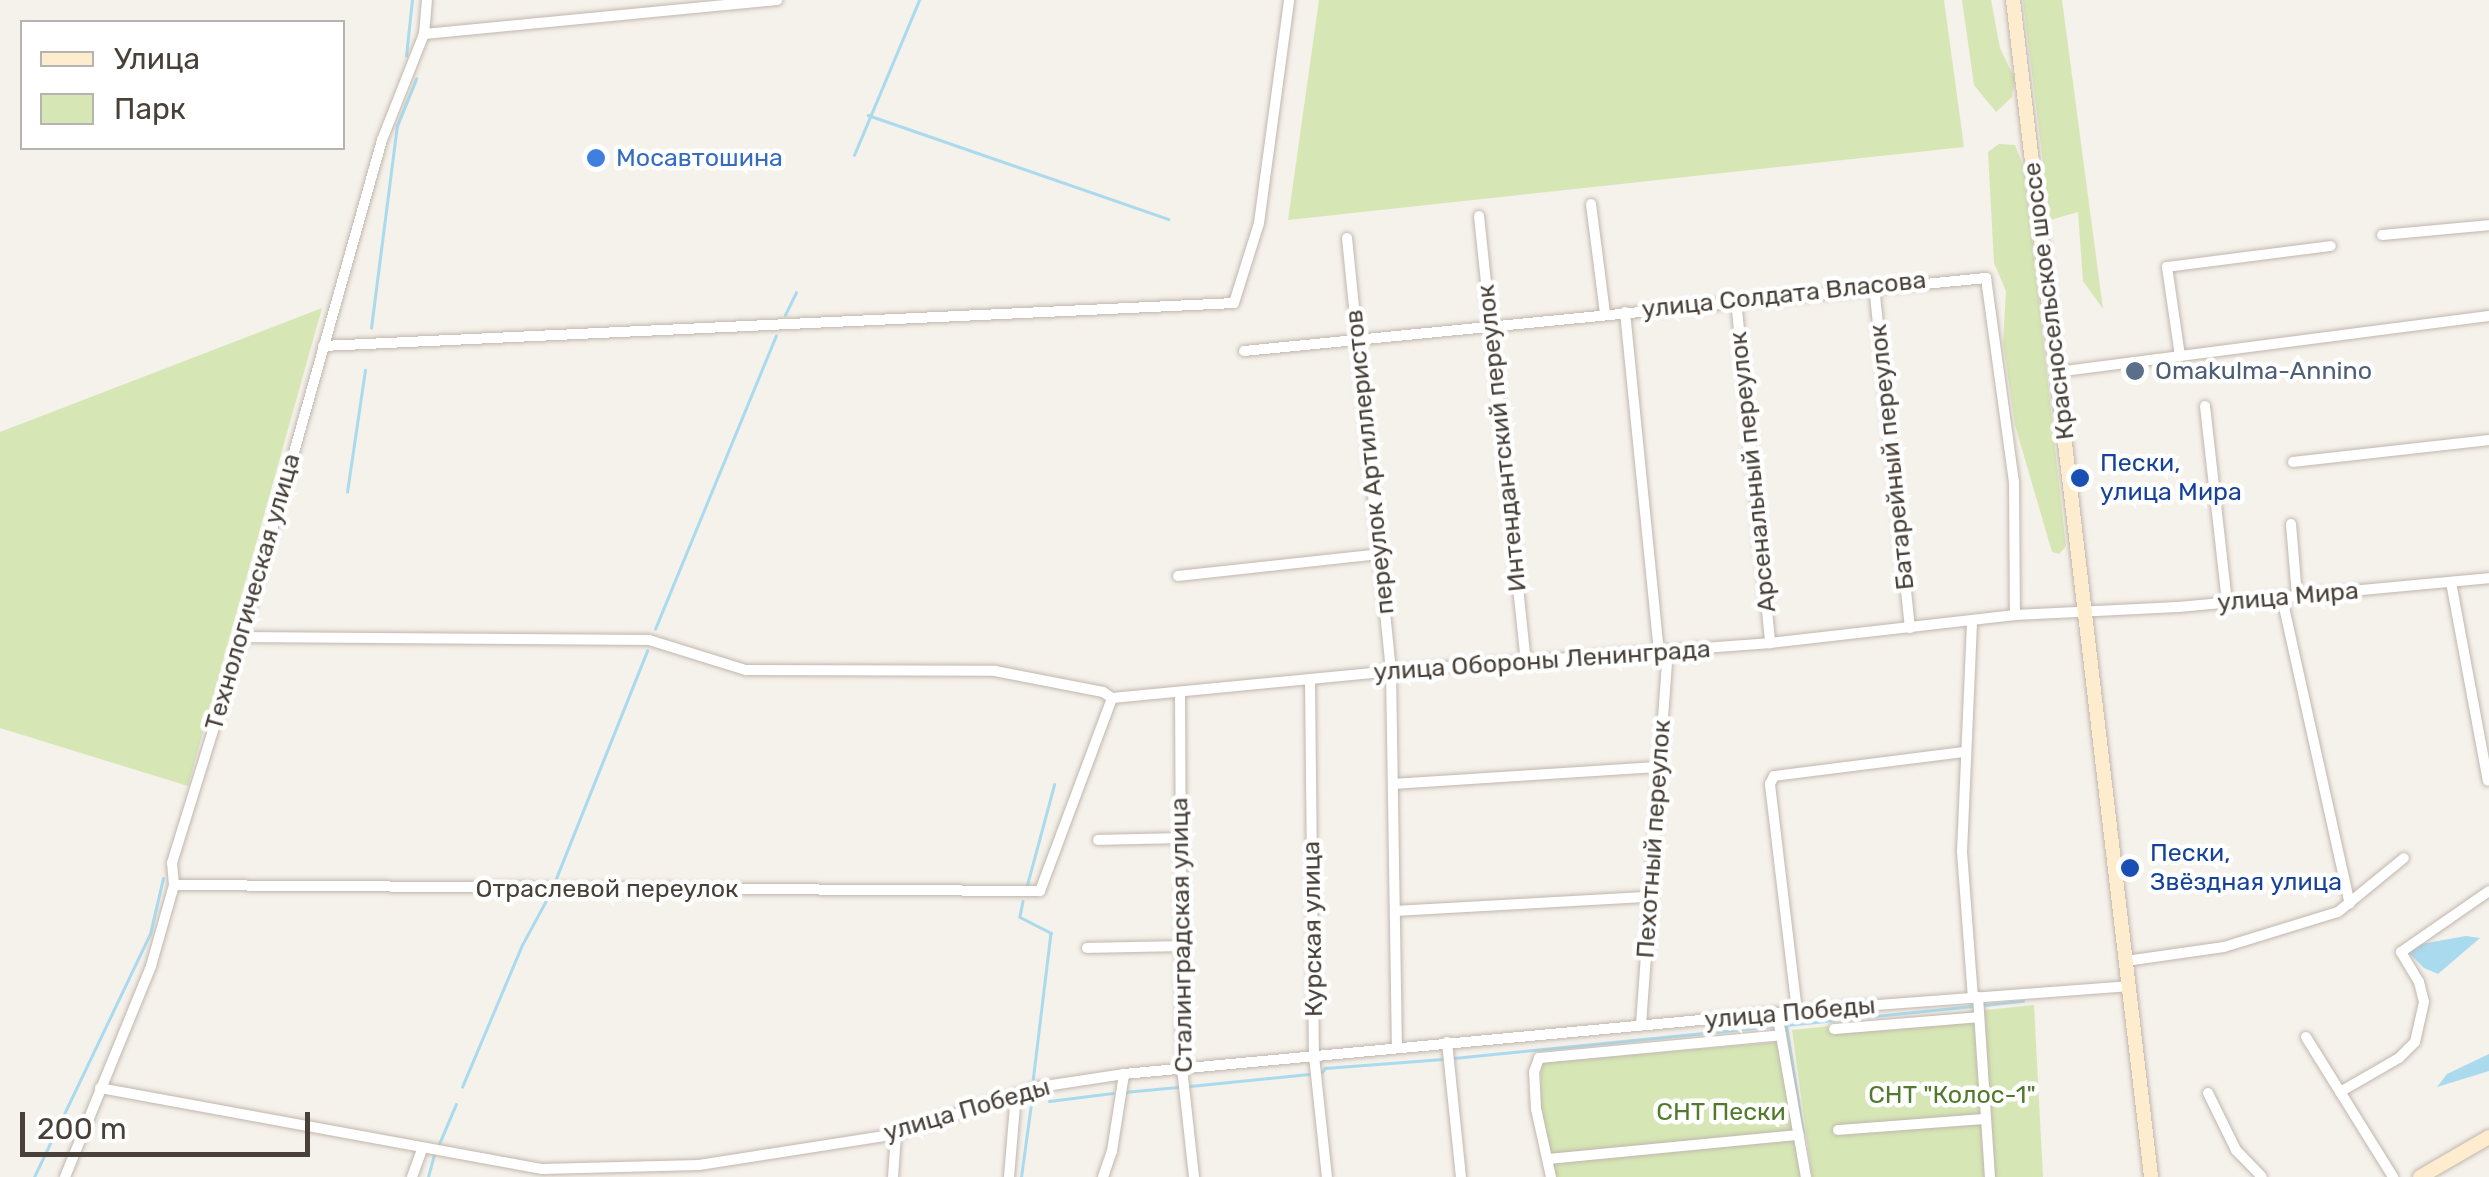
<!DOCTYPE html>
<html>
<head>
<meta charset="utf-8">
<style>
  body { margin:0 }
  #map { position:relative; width:2489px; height:1177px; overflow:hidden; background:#f5f1eb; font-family:Rubik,sans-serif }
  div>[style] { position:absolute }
  .green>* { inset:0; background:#d6e7b5 }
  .water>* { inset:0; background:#aadaee }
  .stream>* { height:2.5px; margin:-1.25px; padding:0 1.25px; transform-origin:1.25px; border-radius:1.25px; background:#aadaee }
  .roads { filter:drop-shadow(0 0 2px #c0b7ad) drop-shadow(0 0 2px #c0b7ad) }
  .street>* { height:10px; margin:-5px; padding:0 5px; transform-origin:5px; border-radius:5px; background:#fff }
  .secondary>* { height:14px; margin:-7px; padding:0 7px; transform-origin:7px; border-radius:7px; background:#fdeccd }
  .dots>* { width:28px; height:28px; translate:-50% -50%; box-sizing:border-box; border:5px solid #fff; border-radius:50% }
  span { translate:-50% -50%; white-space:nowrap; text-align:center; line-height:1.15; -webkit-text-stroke:9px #fff; paint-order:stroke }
  .shop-label { font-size:25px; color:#366cbe }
  .left { translate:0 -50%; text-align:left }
  .street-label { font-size:25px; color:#494139 }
  .service-label { font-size:25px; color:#4e5e75 }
  .transit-label { font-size:25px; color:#164399 }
  .park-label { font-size:25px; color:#52792d }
  .legend { position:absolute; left:20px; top:20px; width:325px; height:130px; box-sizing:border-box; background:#fff; border:2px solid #b6b3b0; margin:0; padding:12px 18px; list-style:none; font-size:30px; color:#494139 }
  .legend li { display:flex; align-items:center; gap:20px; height:50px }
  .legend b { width:50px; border:2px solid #b6b3b0 }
  .scale { position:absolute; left:20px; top:1112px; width:290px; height:45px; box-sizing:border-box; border:5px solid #494139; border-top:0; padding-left:12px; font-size:30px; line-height:35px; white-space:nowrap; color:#494139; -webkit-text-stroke:8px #fff; paint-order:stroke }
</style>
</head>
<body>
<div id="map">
  <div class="green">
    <div style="clip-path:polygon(1319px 0,1944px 0,1964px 147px,1288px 220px)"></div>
    <div style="clip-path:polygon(1962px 0,1991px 0,2000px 48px,2015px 79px,2012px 97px,1996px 112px,1974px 85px)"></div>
    <div style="clip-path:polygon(2023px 0,2062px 0,2103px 309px,2083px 281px,2078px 212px,2050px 220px)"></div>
    <div style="clip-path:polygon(1999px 144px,2015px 145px,2024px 168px,2066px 546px,2059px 554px,2052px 552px,2015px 425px,2003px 343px,2006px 291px,1994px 263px,1988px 152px)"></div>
    <div style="clip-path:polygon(322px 308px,188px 786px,0 728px,0 432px)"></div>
    <div style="clip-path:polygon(2034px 1005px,2043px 1177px,1812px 1177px,1792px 1030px)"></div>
    <div style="clip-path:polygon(1778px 1042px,1801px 1177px,1556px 1177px,1541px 1108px,1541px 1063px)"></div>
  </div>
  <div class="water">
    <div style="clip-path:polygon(2466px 936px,2480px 938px,2438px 974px,2424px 968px,2409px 953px,2421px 944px)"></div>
    <div style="clip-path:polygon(2489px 1054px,2489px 1071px,2437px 1087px,2447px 1074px)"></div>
  </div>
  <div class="stream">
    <div style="left:406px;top:56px;width:56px;rotate:-83.9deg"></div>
    <div style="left:868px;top:115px;width:318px;rotate:19.1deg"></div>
    <div style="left:854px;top:155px;width:168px;rotate:-67.2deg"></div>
    <div style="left:785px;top:315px;width:25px;rotate:-64deg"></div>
    <div style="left:371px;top:328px;width:204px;rotate:-82.7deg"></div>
    <div style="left:397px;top:126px;width:51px;rotate:-68deg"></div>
    <div style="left:347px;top:492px;width:123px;rotate:-81.6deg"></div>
    <div style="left:655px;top:629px;width:317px;rotate:-67.6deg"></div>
    <div style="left:555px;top:881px;width:248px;rotate:-68.2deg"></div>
    <div style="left:1027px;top:885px;width:104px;rotate:-74.9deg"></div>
    <div style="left:1023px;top:901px;width:16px;rotate:101deg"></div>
    <div style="left:1020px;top:917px;width:35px;rotate:27deg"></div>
    <div style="left:1051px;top:933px;width:150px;rotate:96.9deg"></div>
    <div style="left:1984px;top:1005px;width:39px;rotate:-6deg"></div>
    <div style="left:1454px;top:1058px;width:321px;rotate:-5.7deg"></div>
    <div style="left:1322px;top:1072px;width:5px;rotate:-53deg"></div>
    <div style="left:1325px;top:1068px;width:118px;rotate:-4.4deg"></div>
    <div style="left:1190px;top:1086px;width:119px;rotate:-5.8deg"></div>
    <div style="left:462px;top:1087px;width:154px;rotate:-67.1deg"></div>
    <div style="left:522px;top:945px;width:55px;rotate:-61.6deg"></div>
    <div style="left:1124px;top:1092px;width:54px;rotate:-5.3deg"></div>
    <div style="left:1049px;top:1101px;width:64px;rotate:-7.1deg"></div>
    <div style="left:1803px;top:1134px;width:110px;rotate:-98.9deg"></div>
    <div style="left:1786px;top:1025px;width:188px;rotate:-5.8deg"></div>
    <div style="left:439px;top:1144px;width:43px;rotate:-67deg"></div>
    <div style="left:34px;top:1177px;width:269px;rotate:-64.5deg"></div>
    <div style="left:150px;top:934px;width:57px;rotate:-76.9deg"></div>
    <div style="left:428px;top:1177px;width:23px;rotate:-75deg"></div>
    <div style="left:1021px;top:1177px;width:81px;rotate:-82.2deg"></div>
  </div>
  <div class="roads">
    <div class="street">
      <div style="left:424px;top:34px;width:355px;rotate:-5.5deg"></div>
      <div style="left:1591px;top:204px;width:111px;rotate:82.7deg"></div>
      <div style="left:1479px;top:216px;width:447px;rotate:84deg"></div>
      <div style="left:2382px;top:235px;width:107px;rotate:-5.3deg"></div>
      <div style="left:1347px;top:238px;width:435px;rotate:84.2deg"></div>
      <div style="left:1391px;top:671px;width:376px;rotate:89.1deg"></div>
      <div style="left:1874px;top:286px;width:344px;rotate:84deg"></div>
      <div style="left:1736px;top:300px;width:345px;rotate:84.3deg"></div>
      <div style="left:1625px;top:312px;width:341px;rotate:84.3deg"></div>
      <div style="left:323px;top:346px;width:912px;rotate:-2.7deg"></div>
      <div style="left:1234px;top:303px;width:84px;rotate:-72.6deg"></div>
      <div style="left:1259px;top:223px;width:225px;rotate:-82.3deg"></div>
      <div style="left:1244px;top:351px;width:746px;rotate:-5.62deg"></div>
      <div style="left:1986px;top:278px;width:206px;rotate:82.2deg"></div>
      <div style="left:2014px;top:482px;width:133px;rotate:89.6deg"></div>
      <div style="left:2180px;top:356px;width:90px;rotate:-98.3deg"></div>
      <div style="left:2167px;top:267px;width:165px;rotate:-7.3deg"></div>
      <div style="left:2057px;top:372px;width:436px;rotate:-7.4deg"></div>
      <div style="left:2205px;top:406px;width:198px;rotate:83.6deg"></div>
      <div style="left:2293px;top:462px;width:197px;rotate:-6.4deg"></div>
      <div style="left:2291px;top:524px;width:72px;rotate:85.2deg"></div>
      <div style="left:1178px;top:576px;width:202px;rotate:-6.2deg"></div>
      <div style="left:2451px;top:582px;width:202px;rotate:79.5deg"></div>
      <div style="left:2282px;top:598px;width:313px;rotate:77.5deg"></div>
      <div style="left:1972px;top:623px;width:229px;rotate:92.5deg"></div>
      <div style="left:1962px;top:852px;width:145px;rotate:85.7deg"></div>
      <div style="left:242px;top:637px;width:407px;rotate:0.4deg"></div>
      <div style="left:649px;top:640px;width:102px;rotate:17.2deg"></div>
      <div style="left:746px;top:670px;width:249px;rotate:0.2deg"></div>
      <div style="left:995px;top:671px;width:110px;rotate:11deg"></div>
      <div style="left:1103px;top:692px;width:11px;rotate:34deg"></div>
      <div style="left:1310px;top:680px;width:376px;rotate:89.4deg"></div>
      <div style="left:1314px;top:1056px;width:122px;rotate:83.9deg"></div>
      <div style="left:1180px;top:692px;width:376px;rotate:89.7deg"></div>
      <div style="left:1182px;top:1068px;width:110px;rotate:83.7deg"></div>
      <div style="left:1112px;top:698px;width:280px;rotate:-5.5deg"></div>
      <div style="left:1391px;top:671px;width:380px;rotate:-4.2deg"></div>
      <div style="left:1770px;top:643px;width:247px;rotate:-6.5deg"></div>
      <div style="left:2015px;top:615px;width:163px;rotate:-2.8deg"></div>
      <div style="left:2178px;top:607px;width:312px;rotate:-5.3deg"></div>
      <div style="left:1394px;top:784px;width:266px;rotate:-3.7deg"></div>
      <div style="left:1098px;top:840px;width:81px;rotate:-1.4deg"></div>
      <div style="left:174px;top:885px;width:866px;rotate:0.4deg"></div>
      <div style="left:1040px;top:891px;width:206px;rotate:-69.5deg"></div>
      <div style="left:1395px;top:911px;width:254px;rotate:-3.2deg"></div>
      <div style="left:1087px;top:948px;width:93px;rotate:-1.2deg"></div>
      <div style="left:2126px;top:961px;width:99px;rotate:-8.1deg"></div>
      <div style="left:2224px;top:947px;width:119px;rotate:-17.1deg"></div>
      <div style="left:2338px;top:912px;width:85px;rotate:-39.3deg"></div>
      <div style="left:1978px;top:997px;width:180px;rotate:86.2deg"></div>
      <div style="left:1797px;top:1011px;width:229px;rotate:-96.8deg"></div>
      <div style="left:1770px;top:784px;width:9px;rotate:-63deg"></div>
      <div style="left:1774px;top:776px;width:192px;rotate:-7.2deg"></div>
      <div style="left:1777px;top:1013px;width:167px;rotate:80deg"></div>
      <div style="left:1641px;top:1025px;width:374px;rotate:-85.9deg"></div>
      <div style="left:1834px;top:1029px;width:145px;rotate:-4.7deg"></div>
      <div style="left:2306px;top:1037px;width:165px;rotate:58.1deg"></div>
      <div style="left:1447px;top:1042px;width:136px;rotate:84.1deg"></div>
      <div style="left:100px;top:1088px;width:449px;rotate:10.4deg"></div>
      <div style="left:542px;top:1169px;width:157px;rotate:-1.5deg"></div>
      <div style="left:699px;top:1165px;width:199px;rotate:-8.9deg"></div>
      <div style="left:896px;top:1134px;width:151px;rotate:-18.2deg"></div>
      <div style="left:1039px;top:1087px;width:86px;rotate:-8.7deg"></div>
      <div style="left:1124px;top:1074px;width:676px;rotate:-5.35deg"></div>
      <div style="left:1797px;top:1011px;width:333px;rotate:-4.3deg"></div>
      <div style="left:2340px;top:1092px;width:68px;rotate:-30deg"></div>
      <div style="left:2399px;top:1058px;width:23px;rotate:-45deg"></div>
      <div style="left:2415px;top:1042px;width:41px;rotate:-77.3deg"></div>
      <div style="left:2424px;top:1002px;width:21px;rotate:-104deg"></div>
      <div style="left:2419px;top:982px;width:35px;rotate:-121deg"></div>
      <div style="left:2401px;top:952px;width:107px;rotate:-34.7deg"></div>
      <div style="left:2208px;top:1093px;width:64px;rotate:63.8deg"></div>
      <div style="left:2236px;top:1150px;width:37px;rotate:46deg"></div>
      <div style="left:1838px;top:1130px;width:148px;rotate:-4.3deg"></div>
      <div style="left:1548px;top:1159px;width:252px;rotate:-5.5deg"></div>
      <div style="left:65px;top:1177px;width:228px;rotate:-67.8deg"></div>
      <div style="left:151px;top:966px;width:84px;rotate:-74.1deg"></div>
      <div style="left:174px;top:885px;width:22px;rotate:-95deg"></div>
      <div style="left:172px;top:863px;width:237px;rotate:-72.8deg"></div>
      <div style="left:242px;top:637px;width:516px;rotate:-74.27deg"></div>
      <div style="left:382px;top:140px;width:114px;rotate:-68.4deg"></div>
      <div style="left:424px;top:34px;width:34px;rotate:-85deg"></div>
      <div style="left:412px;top:1177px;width:30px;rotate:-70deg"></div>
      <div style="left:893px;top:1177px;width:43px;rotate:-86deg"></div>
      <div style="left:1009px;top:1177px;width:83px;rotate:-85.2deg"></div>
      <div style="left:1103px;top:1177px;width:28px;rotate:-71deg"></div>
      <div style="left:1112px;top:1151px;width:78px;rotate:-81.1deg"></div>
      <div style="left:1551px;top:1177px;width:70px;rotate:-102.4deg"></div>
      <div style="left:1536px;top:1109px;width:37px;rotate:-93deg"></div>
      <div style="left:1534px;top:1072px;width:15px;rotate:-70deg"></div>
      <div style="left:1539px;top:1058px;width:243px;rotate:-5.4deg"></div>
    </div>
    <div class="secondary">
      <div style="left:2013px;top:0;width:1185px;rotate:83.31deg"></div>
      <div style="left:2420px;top:1177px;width:80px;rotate:-30.1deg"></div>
    </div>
  </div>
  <div class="dots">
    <div style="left:596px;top:158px;background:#3f7fe0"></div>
    <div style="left:2135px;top:371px;background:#5c6f8a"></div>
    <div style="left:2080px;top:478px;background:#1a4fb4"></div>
    <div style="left:2130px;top:868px;background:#1a4fb4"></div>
  </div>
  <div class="shop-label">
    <span class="left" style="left:616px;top:158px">Мосавтошина</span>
  </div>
  <div class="street-label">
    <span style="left:1784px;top:295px;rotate:-6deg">улица Солдата Власова</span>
    <span style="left:2049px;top:301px;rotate:-97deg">Красносельское шоссе</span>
    <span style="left:1502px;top:438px;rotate:-96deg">Интендантский переулок</span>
    <span style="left:1892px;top:457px;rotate:-96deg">Батарейный переулок</span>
    <span style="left:1370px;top:462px;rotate:-96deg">переулок Артиллеристов</span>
    <span style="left:1753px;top:472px;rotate:-96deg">Арсенальный переулок</span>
    <span style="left:253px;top:592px;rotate:-74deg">Технологическая улица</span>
    <span style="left:2288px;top:597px;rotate:-5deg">улица Мира</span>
    <span style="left:1542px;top:661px;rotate:-4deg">улица Обороны Ленинграда</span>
    <span style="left:1654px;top:839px;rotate:-86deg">Пехотный переулок</span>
    <span style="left:607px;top:889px">Отраслевой переулок</span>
    <span style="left:1313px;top:929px;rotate:-91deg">Курская улица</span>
    <span style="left:1182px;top:935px;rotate:-91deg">Сталинградская улица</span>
    <span style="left:1790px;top:1013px;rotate:-5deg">улица Победы</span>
    <span style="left:967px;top:1110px;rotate:-16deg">улица Победы</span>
  </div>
  <div class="service-label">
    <span class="left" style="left:2155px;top:371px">Omakulma-Annino</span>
  </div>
  <div class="transit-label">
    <span class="left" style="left:2100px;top:478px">Пески,<br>улица Мира</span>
    <span class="left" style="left:2150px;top:868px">Пески,<br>Звёздная улица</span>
  </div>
  <div class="park-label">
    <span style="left:1952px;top:1095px">СНТ "Колос-1"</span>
    <span style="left:1721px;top:1112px">СНТ Пески</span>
  </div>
  <ul class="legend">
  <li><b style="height:12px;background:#fdeccd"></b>Улица</li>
  <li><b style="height:28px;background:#d6e7b5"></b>Парк</li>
  </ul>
  <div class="scale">200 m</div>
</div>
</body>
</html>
